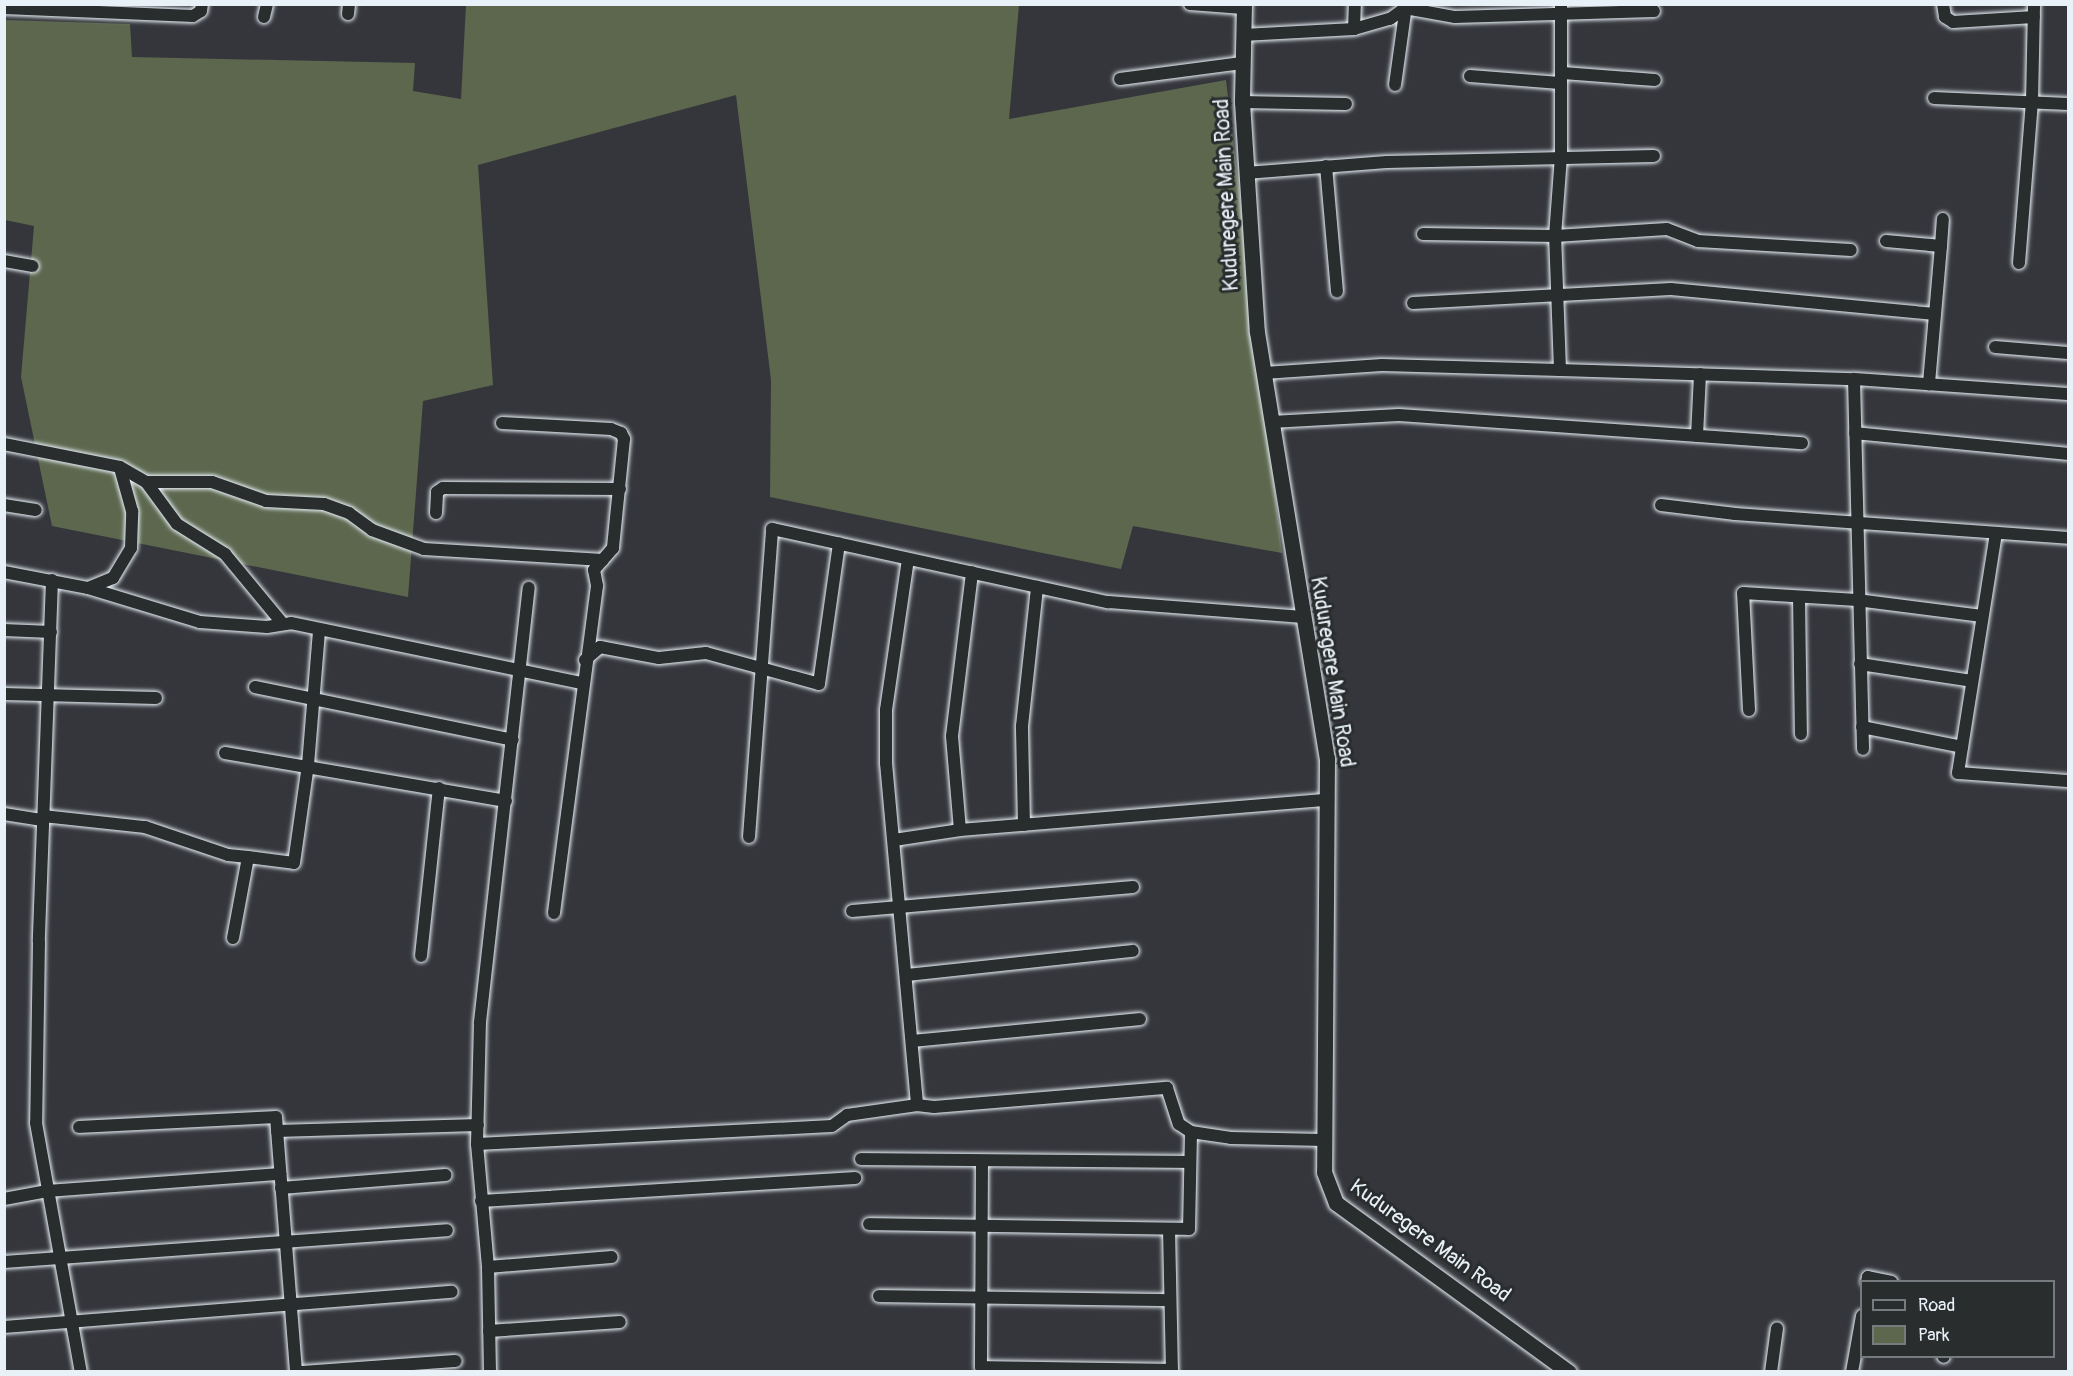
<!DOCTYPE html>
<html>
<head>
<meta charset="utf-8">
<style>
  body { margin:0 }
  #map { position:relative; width:2073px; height:1376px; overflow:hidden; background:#35363b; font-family:Pangolin,sans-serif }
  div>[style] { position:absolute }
  .green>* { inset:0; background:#5c674e }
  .roads { filter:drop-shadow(0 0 2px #e8f1f8) drop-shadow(0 0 2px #e8f1f8) }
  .minor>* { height:12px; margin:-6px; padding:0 6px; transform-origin:6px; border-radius:6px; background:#2a2d2e }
  .tertiary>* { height:15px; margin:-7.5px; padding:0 7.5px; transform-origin:7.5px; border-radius:7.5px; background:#2a2d2e }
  span { translate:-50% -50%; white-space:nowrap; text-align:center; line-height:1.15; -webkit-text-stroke:6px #2a2d2e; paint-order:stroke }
  .street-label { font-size:21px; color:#e8f1f8 }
  .frame { position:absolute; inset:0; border:6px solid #e8f1f8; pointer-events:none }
  .legend { position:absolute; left:1860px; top:1280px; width:195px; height:78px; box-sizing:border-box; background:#2a2d2e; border:2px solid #767b7f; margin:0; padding:8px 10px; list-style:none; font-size:18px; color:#e8f1f8 }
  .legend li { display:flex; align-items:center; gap:12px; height:30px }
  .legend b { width:30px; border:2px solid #767b7f }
</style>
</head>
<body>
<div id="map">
  <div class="green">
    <div style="clip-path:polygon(466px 5px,1019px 5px,1009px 119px,1226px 80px,1282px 553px,1133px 526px,1121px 569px,770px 497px,771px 380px,736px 95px,478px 165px,493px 385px,423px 401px,408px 597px,52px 526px,21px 377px,34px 226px,5px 220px,5px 20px,130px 24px,132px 57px,415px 63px,413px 91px,461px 99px)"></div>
  </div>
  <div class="roads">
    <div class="minor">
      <div style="left:1190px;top:4px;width:53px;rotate:4.3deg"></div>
      <div style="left:1943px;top:4px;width:13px;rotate:81deg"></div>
      <div style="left:1945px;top:17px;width:9px;rotate:32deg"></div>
      <div style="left:1953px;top:22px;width:81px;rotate:-3.5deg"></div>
      <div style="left:4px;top:8px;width:189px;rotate:2.4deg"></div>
      <div style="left:193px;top:16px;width:9px;rotate:-32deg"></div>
      <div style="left:201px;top:11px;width:7px;rotate:-82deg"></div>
      <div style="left:348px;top:14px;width:10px;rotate:-84deg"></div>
      <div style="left:264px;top:17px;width:13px;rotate:-77deg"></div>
      <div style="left:1354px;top:29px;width:25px;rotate:-88deg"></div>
      <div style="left:1243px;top:35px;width:111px;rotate:-3.1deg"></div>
      <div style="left:1354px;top:29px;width:37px;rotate:-16deg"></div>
      <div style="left:1390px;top:19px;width:19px;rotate:-36deg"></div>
      <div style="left:1405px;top:8px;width:51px;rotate:10.2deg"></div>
      <div style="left:1455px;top:17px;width:199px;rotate:-1.7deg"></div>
      <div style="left:1563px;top:73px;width:92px;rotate:4.4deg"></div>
      <div style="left:1470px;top:76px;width:90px;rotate:4.4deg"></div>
      <div style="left:1120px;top:79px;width:123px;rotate:-7.5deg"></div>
      <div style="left:1395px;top:85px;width:80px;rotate:-82.1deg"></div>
      <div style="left:1934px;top:98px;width:134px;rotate:2.6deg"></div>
      <div style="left:1242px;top:102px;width:104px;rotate:1.1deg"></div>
      <div style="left:1326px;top:166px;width:126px;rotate:85deg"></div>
      <div style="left:1246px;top:173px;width:141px;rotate:-4.5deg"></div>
      <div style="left:1387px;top:162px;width:267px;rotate:-1.3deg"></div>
      <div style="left:1423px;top:234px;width:132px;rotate:0.9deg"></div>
      <div style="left:1555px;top:236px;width:112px;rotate:-3.6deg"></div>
      <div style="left:1667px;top:229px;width:33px;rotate:21deg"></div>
      <div style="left:1698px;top:241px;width:153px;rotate:3.4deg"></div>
      <div style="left:1886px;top:241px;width:55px;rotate:5.2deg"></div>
      <div style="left:1941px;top:246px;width:139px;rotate:95deg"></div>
      <div style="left:1941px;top:246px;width:27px;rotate:-86deg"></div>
      <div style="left:4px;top:261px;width:29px;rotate:10deg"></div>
      <div style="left:2019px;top:263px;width:162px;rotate:-85.4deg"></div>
      <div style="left:2032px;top:102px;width:98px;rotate:-88.8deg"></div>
      <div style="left:1413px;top:303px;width:258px;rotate:-3.1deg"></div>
      <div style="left:1671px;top:289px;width:265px;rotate:5.4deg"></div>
      <div style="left:1995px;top:347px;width:73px;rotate:4.7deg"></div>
      <div style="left:1560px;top:370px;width:134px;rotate:-92.1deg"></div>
      <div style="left:1555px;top:236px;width:79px;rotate:-85.7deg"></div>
      <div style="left:1561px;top:157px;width:153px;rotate:-90deg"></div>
      <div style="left:1264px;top:373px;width:118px;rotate:-3.9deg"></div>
      <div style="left:1382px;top:365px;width:178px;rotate:1.6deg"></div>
      <div style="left:1560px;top:370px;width:294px;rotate:1.8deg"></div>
      <div style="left:1854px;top:379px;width:215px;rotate:4deg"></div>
      <div style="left:1854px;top:379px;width:370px;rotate:88.6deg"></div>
      <div style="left:1271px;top:422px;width:128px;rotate:-3.1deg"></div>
      <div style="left:1399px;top:415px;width:404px;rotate:4deg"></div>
      <div style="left:502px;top:423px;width:109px;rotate:3.2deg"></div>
      <div style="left:611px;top:429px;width:11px;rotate:22deg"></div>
      <div style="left:621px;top:433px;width:7px;rotate:63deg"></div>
      <div style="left:624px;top:439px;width:110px;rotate:95.8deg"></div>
      <div style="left:613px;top:548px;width:29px;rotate:131deg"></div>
      <div style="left:594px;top:570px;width:16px;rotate:79deg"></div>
      <div style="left:597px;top:586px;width:330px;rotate:97.5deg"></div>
      <div style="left:1855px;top:433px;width:214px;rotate:5.6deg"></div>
      <div style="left:1697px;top:436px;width:62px;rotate:-87.2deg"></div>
      <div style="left:4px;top:444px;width:118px;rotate:11.2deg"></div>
      <div style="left:120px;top:467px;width:30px;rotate:30deg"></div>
      <div style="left:146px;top:482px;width:66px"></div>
      <div style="left:212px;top:482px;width:57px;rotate:19.4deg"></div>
      <div style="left:266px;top:501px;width:58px;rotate:3deg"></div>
      <div style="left:324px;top:504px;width:27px;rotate:20deg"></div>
      <div style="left:349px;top:513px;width:29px;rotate:36deg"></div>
      <div style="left:372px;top:530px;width:55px;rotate:20.1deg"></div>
      <div style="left:424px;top:549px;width:179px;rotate:3.5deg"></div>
      <div style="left:146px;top:482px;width:52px;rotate:53.6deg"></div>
      <div style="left:177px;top:524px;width:57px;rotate:32deg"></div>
      <div style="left:225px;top:554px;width:89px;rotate:50.4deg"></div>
      <div style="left:4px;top:505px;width:32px;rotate:9deg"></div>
      <div style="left:1661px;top:505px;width:75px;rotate:6.9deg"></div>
      <div style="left:1735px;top:514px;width:334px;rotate:4.1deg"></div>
      <div style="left:436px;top:513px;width:21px;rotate:-87deg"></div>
      <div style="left:437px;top:492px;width:7px;rotate:-34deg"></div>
      <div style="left:443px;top:488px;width:177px;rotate:0.3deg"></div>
      <div style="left:1996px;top:533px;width:243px;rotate:99deg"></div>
      <div style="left:1958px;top:773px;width:110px;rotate:4.2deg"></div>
      <div style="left:908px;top:559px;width:153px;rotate:98.3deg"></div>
      <div style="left:886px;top:710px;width:53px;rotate:90deg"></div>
      <div style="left:886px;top:763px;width:343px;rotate:84.8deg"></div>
      <div style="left:4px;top:572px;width:86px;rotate:10.8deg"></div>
      <div style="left:88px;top:588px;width:117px;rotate:16.9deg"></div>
      <div style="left:200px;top:622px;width:67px;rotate:4.3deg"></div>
      <div style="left:267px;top:627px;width:24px;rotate:-9deg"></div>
      <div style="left:291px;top:623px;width:297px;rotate:11.7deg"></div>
      <div style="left:52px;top:580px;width:362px;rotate:92.1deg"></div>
      <div style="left:39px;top:942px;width:181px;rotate:90.9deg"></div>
      <div style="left:36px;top:1123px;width:253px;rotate:79.8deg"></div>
      <div style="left:88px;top:588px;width:27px;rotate:-22deg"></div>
      <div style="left:113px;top:578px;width:35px;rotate:-59deg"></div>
      <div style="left:131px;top:548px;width:37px;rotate:-88deg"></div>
      <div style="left:132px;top:511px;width:45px;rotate:-105.6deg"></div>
      <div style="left:1799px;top:597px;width:137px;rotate:89.2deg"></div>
      <div style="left:4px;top:630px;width:47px;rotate:2.4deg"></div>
      <div style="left:585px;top:660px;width:20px;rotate:-41deg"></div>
      <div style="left:600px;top:647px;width:60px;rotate:10.6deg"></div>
      <div style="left:659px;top:658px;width:47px;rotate:-6.1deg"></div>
      <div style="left:706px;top:653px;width:117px;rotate:15.3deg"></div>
      <div style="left:819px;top:684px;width:142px;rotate:-81.9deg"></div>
      <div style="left:1860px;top:664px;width:113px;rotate:8.6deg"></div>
      <div style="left:255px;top:687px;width:263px;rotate:11.6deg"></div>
      <div style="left:4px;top:694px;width:152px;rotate:1.5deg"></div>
      <div style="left:1749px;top:710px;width:117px;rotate:-92.9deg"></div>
      <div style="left:1743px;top:593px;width:114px;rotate:3.5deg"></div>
      <div style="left:1857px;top:600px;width:126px;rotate:7.3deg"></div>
      <div style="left:1862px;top:727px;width:102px;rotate:11.3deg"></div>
      <div style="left:225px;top:753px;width:285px;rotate:9.7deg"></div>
      <div style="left:4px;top:814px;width:39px;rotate:9deg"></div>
      <div style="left:43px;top:816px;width:103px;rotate:6.2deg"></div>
      <div style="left:145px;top:827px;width:88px;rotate:18.6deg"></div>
      <div style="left:228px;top:855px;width:20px;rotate:6deg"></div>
      <div style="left:1024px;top:825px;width:99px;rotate:-91.2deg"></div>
      <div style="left:1022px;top:726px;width:140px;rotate:-83.8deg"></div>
      <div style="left:960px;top:830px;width:94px;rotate:-94.9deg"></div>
      <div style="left:952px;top:736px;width:165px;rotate:-83deg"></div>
      <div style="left:749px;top:837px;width:309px;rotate:-85.7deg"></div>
      <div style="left:772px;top:529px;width:344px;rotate:12.3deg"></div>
      <div style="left:1108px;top:602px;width:196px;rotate:4.4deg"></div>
      <div style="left:894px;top:840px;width:67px;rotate:-8.6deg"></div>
      <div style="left:960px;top:830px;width:368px;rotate:-4.7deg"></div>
      <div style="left:852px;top:911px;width:282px;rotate:-4.9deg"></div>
      <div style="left:233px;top:938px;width:82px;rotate:-79.5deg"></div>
      <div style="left:248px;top:857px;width:46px;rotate:7.4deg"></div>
      <div style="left:294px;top:863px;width:99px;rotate:-81.9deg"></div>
      <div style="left:308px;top:765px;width:134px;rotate:-85.3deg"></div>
      <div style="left:421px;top:956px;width:169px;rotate:-83.9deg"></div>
      <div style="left:907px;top:975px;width:227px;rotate:-6.1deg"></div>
      <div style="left:913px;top:1041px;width:228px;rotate:-5.5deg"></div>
      <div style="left:79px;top:1127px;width:197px;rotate:-2.9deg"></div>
      <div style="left:276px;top:1117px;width:256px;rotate:85.5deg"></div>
      <div style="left:277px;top:1131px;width:201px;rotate:-1.7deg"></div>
      <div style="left:477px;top:1144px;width:355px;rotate:-2.9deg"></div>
      <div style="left:832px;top:1126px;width:19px;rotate:-36deg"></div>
      <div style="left:847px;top:1115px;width:71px;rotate:-8.1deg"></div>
      <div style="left:917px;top:1105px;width:17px;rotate:7deg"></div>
      <div style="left:934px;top:1107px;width:234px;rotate:-4.7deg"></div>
      <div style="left:1167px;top:1088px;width:38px;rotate:72deg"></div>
      <div style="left:1179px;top:1124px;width:14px;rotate:34deg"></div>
      <div style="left:1191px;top:1132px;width:40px;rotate:8.5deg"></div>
      <div style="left:1231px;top:1138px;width:93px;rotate:1.2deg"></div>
      <div style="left:861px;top:1159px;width:329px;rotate:0.5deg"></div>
      <div style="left:982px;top:1162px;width:205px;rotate:90.3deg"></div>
      <div style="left:981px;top:1367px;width:191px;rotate:0.9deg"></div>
      <div style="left:281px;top:1188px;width:165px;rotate:-4.5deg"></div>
      <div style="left:4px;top:1199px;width:44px;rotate:-10.5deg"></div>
      <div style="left:47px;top:1191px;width:234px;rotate:-4.2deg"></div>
      <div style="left:481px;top:1201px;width:375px;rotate:-3.5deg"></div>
      <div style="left:869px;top:1224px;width:320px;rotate:0.9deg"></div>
      <div style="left:1189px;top:1229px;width:97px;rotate:-88.8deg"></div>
      <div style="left:1169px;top:1229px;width:143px;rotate:88.8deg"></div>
      <div style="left:4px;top:1262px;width:444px;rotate:-4.1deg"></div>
      <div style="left:488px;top:1267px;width:124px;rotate:-4.6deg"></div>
      <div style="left:1867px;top:1282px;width:5px;rotate:-79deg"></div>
      <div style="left:1868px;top:1277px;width:24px;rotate:12deg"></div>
      <div style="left:879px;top:1296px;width:291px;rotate:0.8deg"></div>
      <div style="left:4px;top:1327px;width:449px;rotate:-4.5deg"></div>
      <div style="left:489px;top:1331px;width:131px;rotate:-3.9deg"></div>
      <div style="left:1943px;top:1356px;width:1px;rotate:45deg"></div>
      <div style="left:301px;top:1372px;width:155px;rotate:-4.1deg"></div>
      <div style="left:490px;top:1372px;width:105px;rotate:-91.1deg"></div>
      <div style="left:488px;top:1267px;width:123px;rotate:-95.1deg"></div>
      <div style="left:477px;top:1144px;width:122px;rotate:-88.6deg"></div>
      <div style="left:480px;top:1022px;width:437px;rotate:-83.6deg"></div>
      <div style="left:1771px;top:1372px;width:44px;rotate:-82.2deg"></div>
      <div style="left:1852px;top:1372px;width:57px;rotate:-79.9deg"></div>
    </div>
    <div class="tertiary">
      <div style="left:1244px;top:4px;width:98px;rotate:91.2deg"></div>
      <div style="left:1242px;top:102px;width:230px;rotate:86.3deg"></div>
      <div style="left:1257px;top:332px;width:432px;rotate:80.7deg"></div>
      <div style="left:1327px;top:758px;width:414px;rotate:90.4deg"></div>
      <div style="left:1324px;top:1172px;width:33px;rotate:69deg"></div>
      <div style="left:1336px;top:1203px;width:288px;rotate:36deg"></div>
    </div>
  </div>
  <div class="street-label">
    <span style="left:1227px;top:195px;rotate:-93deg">Kuduregere Main Road</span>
    <span style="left:1332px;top:672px;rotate:81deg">Kuduregere Main Road</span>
    <span style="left:1430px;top:1241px;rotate:36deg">Kuduregere Main Road</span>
  </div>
  <div class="frame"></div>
  <ul class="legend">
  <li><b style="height:8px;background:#2a2d2e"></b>Road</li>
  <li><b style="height:16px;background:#5c674e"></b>Park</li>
  </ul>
</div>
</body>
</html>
